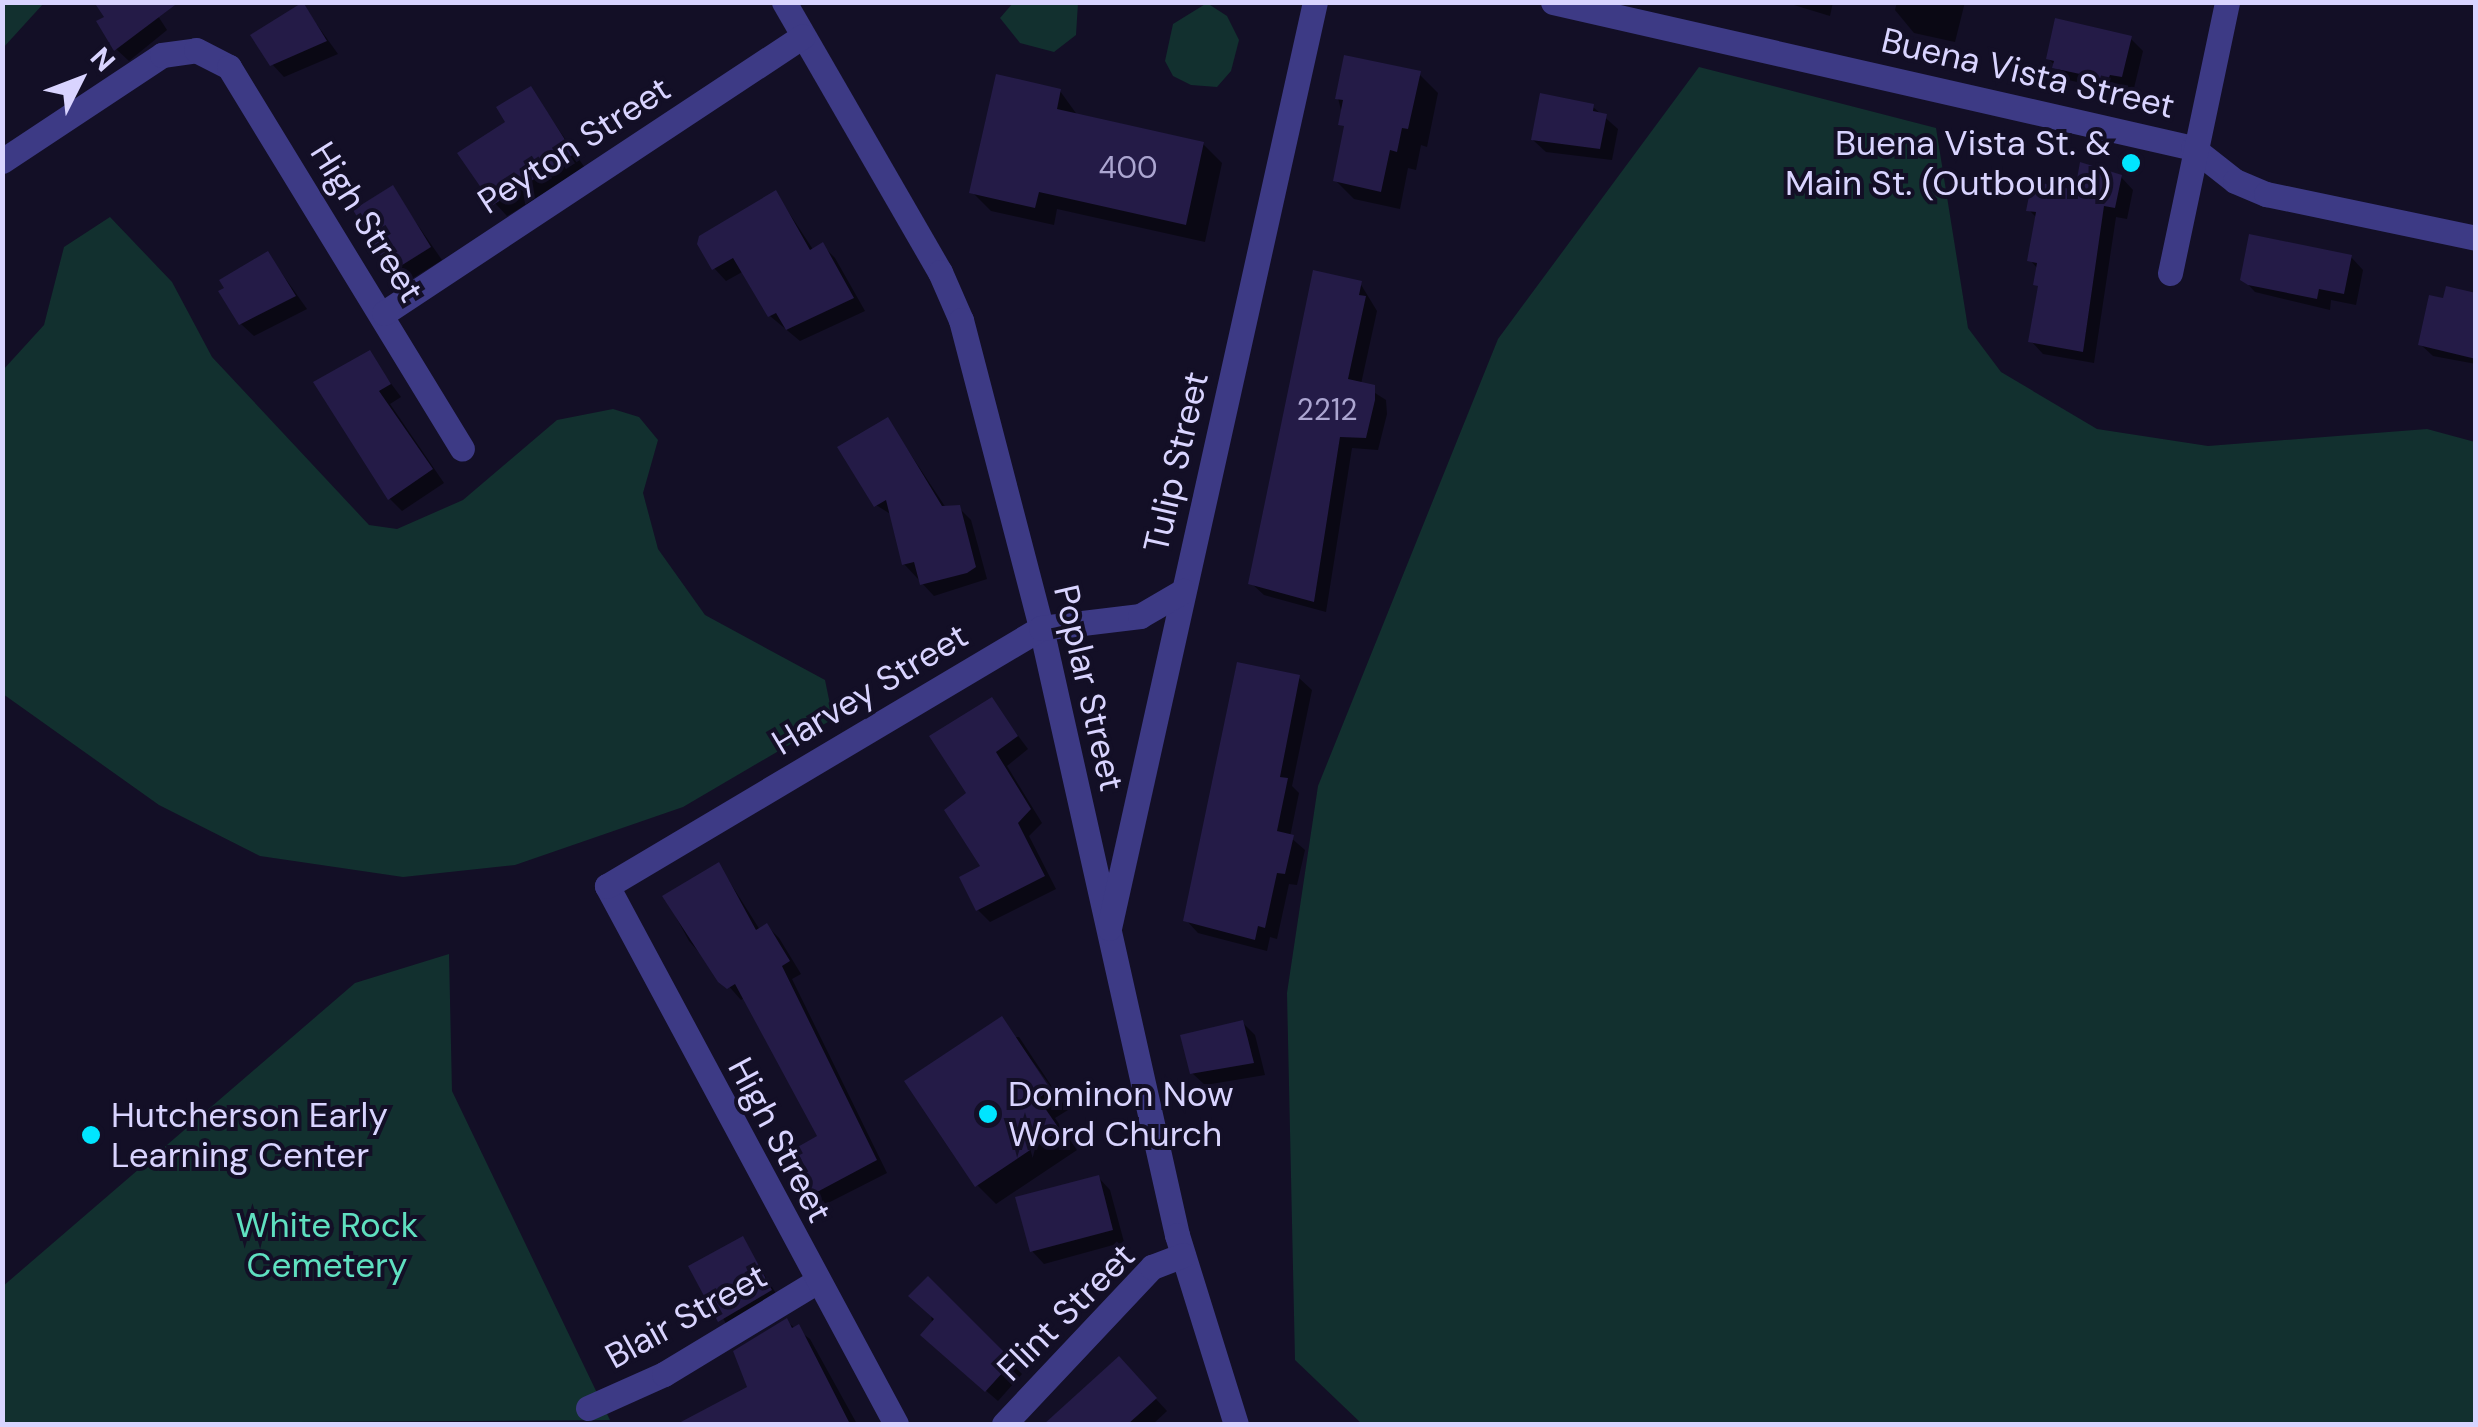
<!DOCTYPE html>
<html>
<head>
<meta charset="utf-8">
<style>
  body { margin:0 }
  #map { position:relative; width:2478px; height:1427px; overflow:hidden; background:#130f26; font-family:"DM Sans",sans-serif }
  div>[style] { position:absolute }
  .green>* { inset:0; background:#12302f }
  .shadow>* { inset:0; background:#0007 }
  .building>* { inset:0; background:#241b47 }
  .minor>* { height:25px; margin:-12.5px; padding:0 12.5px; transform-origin:12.5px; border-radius:12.5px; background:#3d3a85 }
  .dots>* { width:28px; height:28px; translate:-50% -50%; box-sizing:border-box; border:5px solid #130f26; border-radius:50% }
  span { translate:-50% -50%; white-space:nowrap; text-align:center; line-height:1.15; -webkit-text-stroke:8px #130f26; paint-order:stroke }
  .number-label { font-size:30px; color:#aca6d1 }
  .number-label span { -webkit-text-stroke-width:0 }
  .street-label { font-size:35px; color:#d9d4ff }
  .poi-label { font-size:35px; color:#d9d4ff }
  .right { translate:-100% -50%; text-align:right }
  .left { translate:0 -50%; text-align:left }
  .park-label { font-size:35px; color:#5fe0c0 }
  .frame { position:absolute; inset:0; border:5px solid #d9d4ff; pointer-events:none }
  .north { position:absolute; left:30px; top:30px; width:100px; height:100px; -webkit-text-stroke:8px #130f26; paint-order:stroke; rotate:48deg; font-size:28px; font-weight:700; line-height:40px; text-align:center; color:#d9d4ff }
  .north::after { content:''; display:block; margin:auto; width:35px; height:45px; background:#d9d4ff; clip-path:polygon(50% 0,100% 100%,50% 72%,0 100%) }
</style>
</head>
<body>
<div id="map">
  <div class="green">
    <div style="clip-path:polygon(3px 2px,44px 3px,3px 48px,2px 3px)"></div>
    <div style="clip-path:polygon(1013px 3px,1078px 3px,1076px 35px,1054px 52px,1020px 43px,1000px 18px)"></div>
    <div style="clip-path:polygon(1207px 3px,1227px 16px,1239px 40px,1231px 71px,1217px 87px,1191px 85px,1173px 76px,1165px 61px,1173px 24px)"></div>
    <div style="clip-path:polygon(1699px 67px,1936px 128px,1968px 328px,2001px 372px,2097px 429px,2208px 446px,2427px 429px,2475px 442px,2475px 1424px,1362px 1424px,1295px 1360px,1287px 993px,1318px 786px,1498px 339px)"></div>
    <div style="clip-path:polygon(110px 217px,172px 282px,212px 357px,369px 525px,397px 529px,463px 500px,557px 420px,613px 409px,639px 417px,658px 440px,643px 493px,658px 549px,705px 615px,825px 680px,833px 719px,683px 807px,515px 865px,403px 877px,260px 856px,159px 805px,3px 694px,3px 370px,44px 325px,64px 247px)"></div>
    <div style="clip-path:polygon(449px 954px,452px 1091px,610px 1420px,3px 1424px,2px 1287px,355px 983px)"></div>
  </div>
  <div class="shadow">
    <div style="clip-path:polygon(149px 2px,167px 30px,129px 61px,116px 49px,107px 18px)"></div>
    <div style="clip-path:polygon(1784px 2px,1833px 2px,1830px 16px)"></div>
    <div style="clip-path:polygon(1897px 2px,1965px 2px,1955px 42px,1914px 33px,1895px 10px)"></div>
    <div style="clip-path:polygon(302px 4px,338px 54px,284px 77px,272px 64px)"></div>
    <div style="clip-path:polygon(2130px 38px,2143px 51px,2134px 88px,2122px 86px,2120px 91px,2068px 80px,2048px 58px)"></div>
    <div style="clip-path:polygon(1419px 74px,1438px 93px,1427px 147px,1421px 145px,1416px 170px,1408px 168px,1400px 209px,1354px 199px,1335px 180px,1346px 130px,1338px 98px)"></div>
    <div style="clip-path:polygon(531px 89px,585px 168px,507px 216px,495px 203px,509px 123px)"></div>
    <div style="clip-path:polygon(1060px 91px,1078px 116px,1203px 144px,1222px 163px,1205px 242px,1057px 209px,1054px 225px,991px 211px,972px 192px)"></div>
    <div style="clip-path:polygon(1593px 107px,1618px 129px,1612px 160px,1546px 152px,1533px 140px)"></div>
    <div style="clip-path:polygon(2121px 177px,2133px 190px,2127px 219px,2116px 217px,2094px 363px,2043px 354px,2031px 341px,2040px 289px,2038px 269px,2030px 260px,2037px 218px,2029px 210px)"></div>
    <div style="clip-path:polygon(392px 188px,442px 260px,405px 283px,393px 270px)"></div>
    <div style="clip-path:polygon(776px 193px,814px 251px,822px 245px,835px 258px,865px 311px,800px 341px,770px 316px,744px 271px,726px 281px,714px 268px)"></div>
    <div style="clip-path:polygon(268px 254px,307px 309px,254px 336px,241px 324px,228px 288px)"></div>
    <div style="clip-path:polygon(2351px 257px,2363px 270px,2356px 305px,2331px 300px,2330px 310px,2255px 292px,2243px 279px)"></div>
    <div style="clip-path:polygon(1360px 283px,1377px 311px,1361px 384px,1386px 400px,1387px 414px,1378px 450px,1352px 448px,1326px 612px,1264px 595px,1251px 583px)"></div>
    <div style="clip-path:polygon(2476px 295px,2476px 364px,2433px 356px,2420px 344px,2445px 301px)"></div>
    <div style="clip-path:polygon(369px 354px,401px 397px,390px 404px,444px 483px,402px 511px,390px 499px)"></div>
    <div style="clip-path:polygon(888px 420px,946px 508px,959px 508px,971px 520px,987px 579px,934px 596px,904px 564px,892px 515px,876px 505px)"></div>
    <div style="clip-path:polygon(1299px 678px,1312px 690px,1292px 786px,1299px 793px,1290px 837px,1305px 850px,1297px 885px,1289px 884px,1277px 939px,1270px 937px,1267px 951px,1198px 933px,1186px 920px)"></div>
    <div style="clip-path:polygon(991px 700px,1028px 749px,1007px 766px,1042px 823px,1029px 836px,1056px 889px,990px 922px,978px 910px,984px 868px,970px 794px)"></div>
    <div style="clip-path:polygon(719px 865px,760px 930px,767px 926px,779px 938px,801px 974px,792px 979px,887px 1173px,824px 1205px,811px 1192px,820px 1136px,746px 997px,741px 1000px,689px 941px,665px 897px)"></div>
    <div style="clip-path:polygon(evenodd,1001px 1019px,1068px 1110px,1055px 1118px,1077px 1150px,996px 1204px,977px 1185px,1001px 1019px,1013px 1037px,1019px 1037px,1060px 1099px,1056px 1102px,1013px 1037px)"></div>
    <div style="clip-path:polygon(1242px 1022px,1255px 1035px,1265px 1075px,1205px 1085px,1192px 1073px)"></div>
    <div style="clip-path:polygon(1098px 1177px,1110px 1190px,1124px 1242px,1044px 1264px,1032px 1251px)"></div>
    <div style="clip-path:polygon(742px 1239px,782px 1303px,732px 1333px,691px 1267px)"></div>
    <div style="clip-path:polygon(928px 1279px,1022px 1374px,998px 1401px,934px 1346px)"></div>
    <div style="clip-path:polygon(787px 1322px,810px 1339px,857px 1424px,689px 1424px,750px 1388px)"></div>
    <div style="clip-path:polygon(1131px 1372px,1167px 1411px,1153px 1424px,1071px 1424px,1061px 1413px)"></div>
  </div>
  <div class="building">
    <div style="clip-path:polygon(94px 2px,179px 2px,114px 51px,96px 21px,104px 17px)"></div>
    <div style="clip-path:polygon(303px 2px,327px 41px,270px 66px,250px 35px)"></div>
    <div style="clip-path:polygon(2055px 18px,2132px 36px,2122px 77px,2110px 75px,2108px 80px,2052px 68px,2054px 61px,2046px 59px)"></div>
    <div style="clip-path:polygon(1344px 55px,1421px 71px,1408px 129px,1402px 128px,1397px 152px,1390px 150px,1381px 192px,1333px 181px,1344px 126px,1338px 125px,1343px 100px,1335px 99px)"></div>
    <div style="clip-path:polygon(996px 74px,1061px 89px,1057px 109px,1204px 142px,1186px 225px,1039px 192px,1035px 208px,969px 193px)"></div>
    <div style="clip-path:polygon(531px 86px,574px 154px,493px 205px,457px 153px,505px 122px,496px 107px)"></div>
    <div style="clip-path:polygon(1540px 93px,1594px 104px,1593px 111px,1607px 114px,1600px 149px,1531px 140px)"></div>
    <div style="clip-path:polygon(2080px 162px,2122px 175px,2115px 208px,2104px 206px,2083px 352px,2028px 342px,2038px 286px,2033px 285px,2037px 263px,2027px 261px,2036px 212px,2026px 211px,2032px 181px,2075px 190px)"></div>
    <div style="clip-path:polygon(393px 185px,431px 247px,391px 272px,353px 210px)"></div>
    <div style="clip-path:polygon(776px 190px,810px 250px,823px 242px,854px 298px,786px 330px,776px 313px,768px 317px,733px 258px,712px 270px,697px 244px,699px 236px)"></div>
    <div style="clip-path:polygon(2249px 234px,2352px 255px,2344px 294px,2319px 289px,2317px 299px,2248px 285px,2240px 280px)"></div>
    <div style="clip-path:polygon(268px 251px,296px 296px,239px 325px,218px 291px,224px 288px,219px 280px)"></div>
    <div style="clip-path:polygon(1313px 270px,1362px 281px,1359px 295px,1366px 296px,1348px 379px,1375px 385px,1375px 400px,1366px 438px,1340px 437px,1314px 602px,1248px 584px)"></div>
    <div style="clip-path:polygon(2446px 286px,2476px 293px,2476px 359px,2418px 345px,2429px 295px,2443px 298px)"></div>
    <div style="clip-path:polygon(370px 350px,391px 384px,379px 391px,433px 469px,388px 500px,313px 382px)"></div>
    <div style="clip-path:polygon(888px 417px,942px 506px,960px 505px,976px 567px,967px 573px,920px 585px,914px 562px,902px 565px,886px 500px,874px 507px,837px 447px)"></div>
    <div style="clip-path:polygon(1237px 662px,1300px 675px,1280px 777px,1288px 778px,1277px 831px,1294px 835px,1285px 874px,1277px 873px,1265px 928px,1258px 926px,1255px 940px,1183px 921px)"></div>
    <div style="clip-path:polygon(992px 697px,1018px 736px,996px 752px,1031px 809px,1018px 823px,1045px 876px,976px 911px,959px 877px,980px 866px,944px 810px,966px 793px,929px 736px)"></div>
    <div style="clip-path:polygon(719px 862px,756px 930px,767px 923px,790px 961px,782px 966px,877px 1160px,819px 1191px,809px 1194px,787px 1153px,817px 1136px,735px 984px,727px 989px,718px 982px,662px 896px)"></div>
    <div style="clip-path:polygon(1002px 1016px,1051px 1090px,1038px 1098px,1060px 1130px,975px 1187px,904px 1081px)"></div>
    <div style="clip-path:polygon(1243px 1020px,1254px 1063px,1190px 1074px,1180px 1035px)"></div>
    <div style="clip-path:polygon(1099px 1175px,1113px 1230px,1030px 1252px,1015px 1197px)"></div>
    <div style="clip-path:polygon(743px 1236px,772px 1290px,718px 1322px,688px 1266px)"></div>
    <div style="clip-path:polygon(928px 1276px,1013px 1361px,985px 1392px,920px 1335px,934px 1319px,908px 1296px)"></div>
    <div style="clip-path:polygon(787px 1318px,792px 1328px,799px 1324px,850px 1424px,677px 1424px,747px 1387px,733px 1351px)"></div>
    <div style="clip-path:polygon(1119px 1356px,1157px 1398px,1128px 1424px,1044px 1424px)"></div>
  </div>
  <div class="minor">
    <div style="left:784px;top:2px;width:312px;rotate:60deg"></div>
    <div style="left:940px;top:272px;width:52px;rotate:66.4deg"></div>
    <div style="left:961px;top:320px;width:318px;rotate:75.4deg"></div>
    <div style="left:1041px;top:628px;width:622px;rotate:77.37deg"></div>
    <div style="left:1177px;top:1235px;width:198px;rotate:72.7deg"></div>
    <div style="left:1553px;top:2px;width:656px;rotate:12.85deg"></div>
    <div style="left:2193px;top:148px;width:53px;rotate:38.2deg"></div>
    <div style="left:2235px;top:181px;width:34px;rotate:23deg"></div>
    <div style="left:2266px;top:194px;width:215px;rotate:11.8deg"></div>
    <div style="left:2px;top:161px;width:192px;rotate:-33.5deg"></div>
    <div style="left:162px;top:55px;width:34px;rotate:-8deg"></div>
    <div style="left:196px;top:50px;width:37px;rotate:27deg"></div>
    <div style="left:229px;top:67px;width:447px;rotate:58.6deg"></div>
    <div style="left:2170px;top:273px;width:277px;rotate:-78.1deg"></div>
    <div style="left:384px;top:313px;width:502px;rotate:-33.47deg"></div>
    <div style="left:1109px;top:928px;width:949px;rotate:-77.46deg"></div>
    <div style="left:588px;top:1408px;width:83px;rotate:-24.1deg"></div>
    <div style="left:664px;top:1374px;width:178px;rotate:-31.2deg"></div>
    <div style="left:896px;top:1424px;width:611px;rotate:-118.24deg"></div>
    <div style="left:607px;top:886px;width:505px;rotate:-30.73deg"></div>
    <div style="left:1041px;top:628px;width:100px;rotate:-6.9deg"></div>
    <div style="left:1140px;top:616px;width:50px;rotate:-30.2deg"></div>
    <div style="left:1004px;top:1424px;width:216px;rotate:-46.7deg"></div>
    <div style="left:1152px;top:1267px;width:33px;rotate:-21deg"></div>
  </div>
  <div class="dots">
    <div style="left:2131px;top:163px;background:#00e5ff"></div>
    <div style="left:988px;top:1114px;background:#00e5ff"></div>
    <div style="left:91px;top:1135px;background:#00e5ff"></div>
  </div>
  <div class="number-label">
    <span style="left:1128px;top:168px">400</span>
    <span style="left:1327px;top:410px">2212</span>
  </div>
  <div class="street-label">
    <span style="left:2028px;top:73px;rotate:13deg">Buena Vista Street</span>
    <span style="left:574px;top:145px;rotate:-33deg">Peyton Street</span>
    <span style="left:367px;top:222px;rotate:58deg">High Street</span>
    <span style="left:1176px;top:462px;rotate:-77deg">Tulip Street</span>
    <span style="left:1089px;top:688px;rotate:77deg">Poplar Street</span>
    <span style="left:870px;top:689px;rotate:-31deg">Harvey Street</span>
    <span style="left:780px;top:1140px;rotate:62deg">High Street</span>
    <span style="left:1066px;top:1312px;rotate:-45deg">Flint Street</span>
    <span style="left:686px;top:1316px;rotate:-29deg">Blair Street</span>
  </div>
  <div class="poi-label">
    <span class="right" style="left:2111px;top:163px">Buena Vista St. &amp;<br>Main St. (Outbound)</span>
    <span class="left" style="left:1008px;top:1114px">Dominon Now<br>Word Church</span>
    <span class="left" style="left:111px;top:1135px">Hutcherson Early<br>Learning Center</span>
  </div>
  <div class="park-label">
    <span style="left:327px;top:1245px">White Rock<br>Cemetery</span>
  </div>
  <div class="frame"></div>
  <div class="north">N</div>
</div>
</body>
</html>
